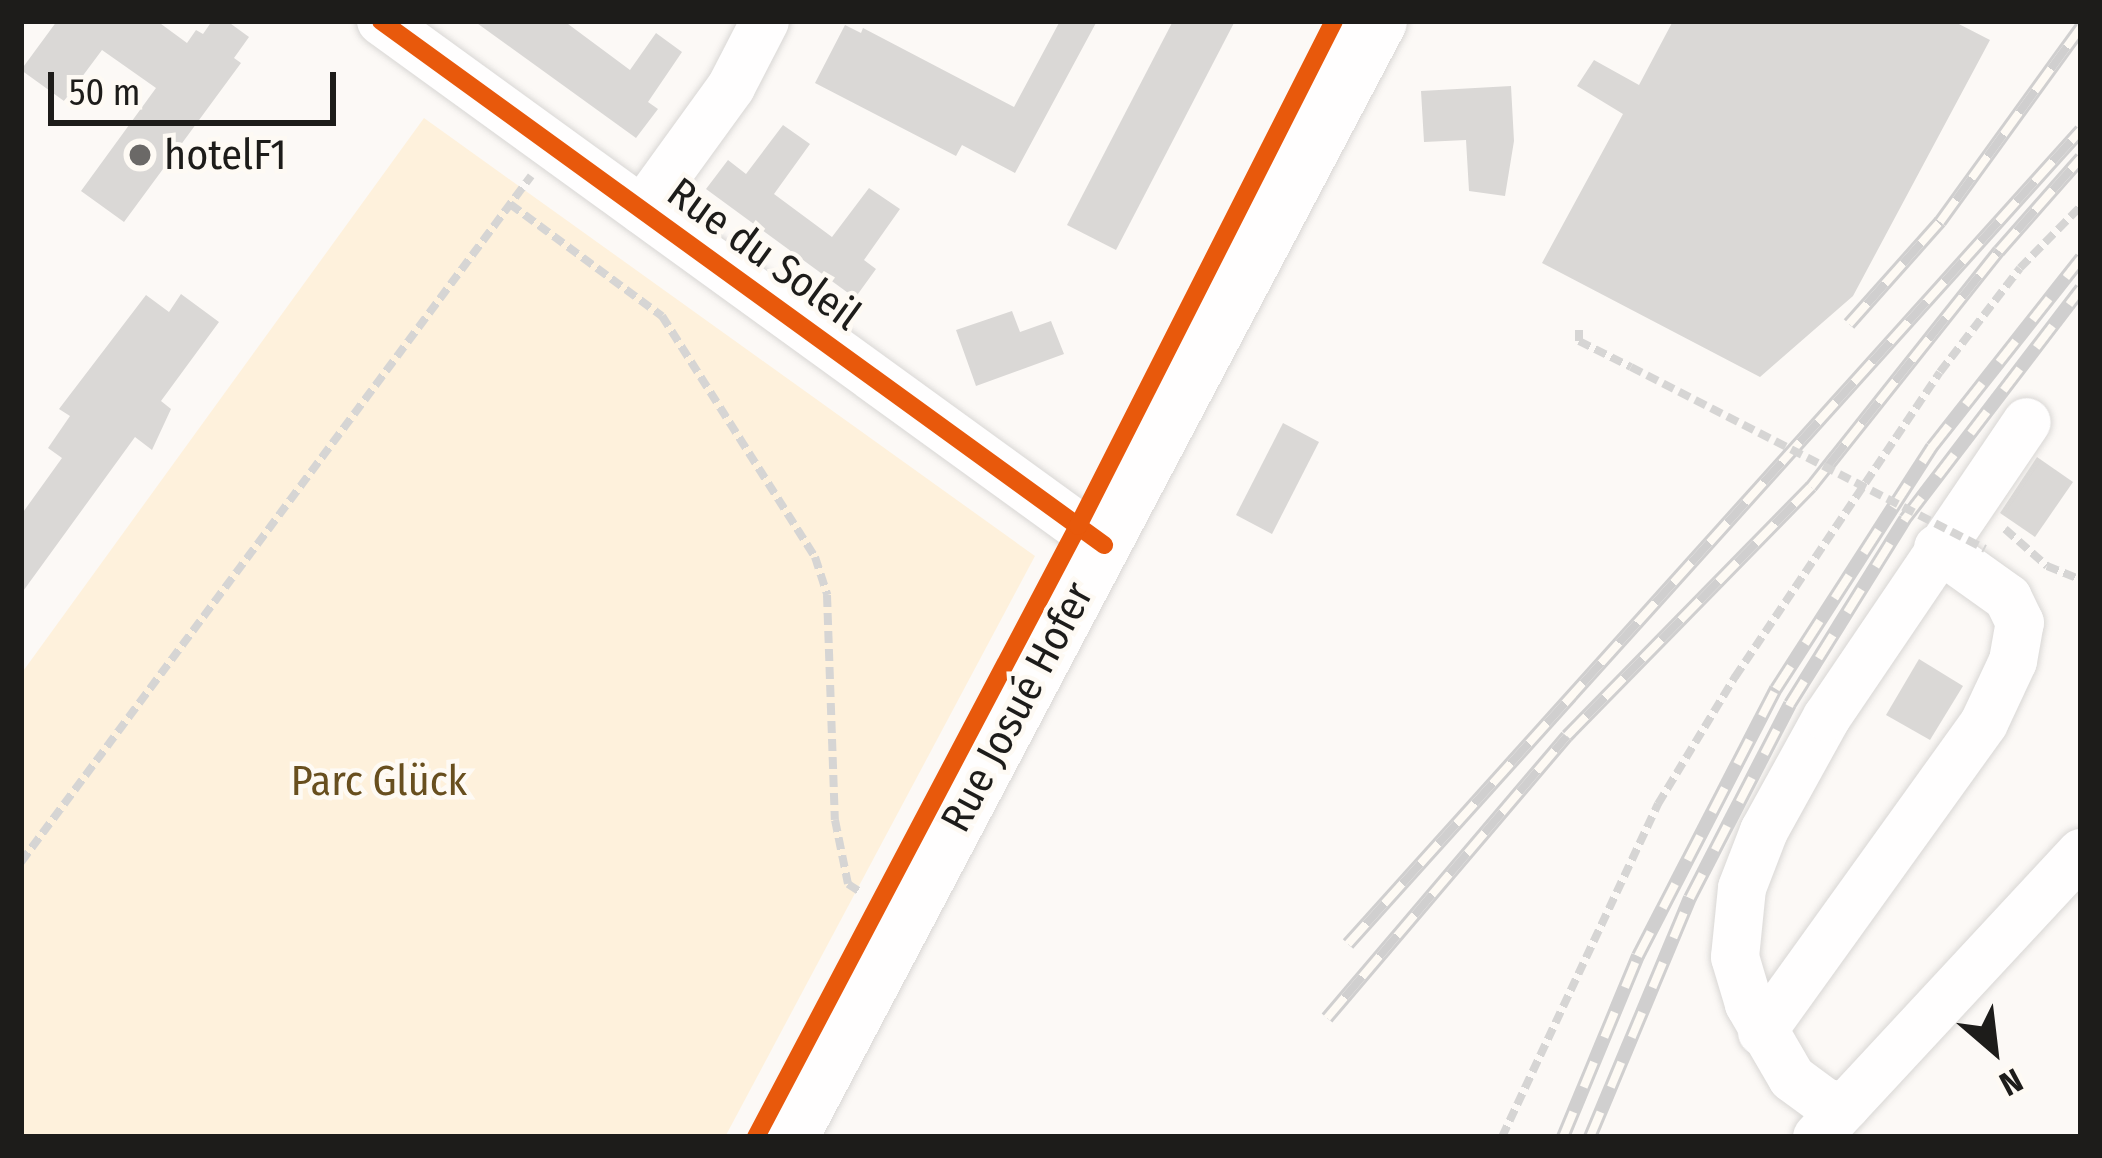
<!DOCTYPE html>
<html>
<head>
<meta charset="utf-8">
<style>
  body { margin:0 }
  #map { position:relative; width:2102px; height:1158px; overflow:hidden; background:#fcf9f6; font-family:"Fira Sans Condensed",sans-serif }
  div>[style] { position:absolute }
  .green>* { inset:0; background:#fef1dc }
  .building>* { inset:0; background:#dad8d6 }
  .path>* { height:8px; margin-top:-4px; transform-origin:0; background:repeating-linear-gradient(90deg,#d6d5d4 0 12px,transparent 0 18px) }
  .roads { filter:drop-shadow(0 0 3px #d9d7d5) drop-shadow(0 0 3px #d9d7d5) }
  .minor>* { height:48px; margin:-24px; padding:0 24px; transform-origin:24px; border-radius:24px; background:#fffefe }
  .major>* { height:60px; margin:-30px; padding:0 30px; transform-origin:30px; border-radius:30px; background:#fffefe }
  .rail>* { height:14px; margin-top:-7px; transform-origin:0; background:repeating-linear-gradient(90deg,#fefaf4 0 27px,#d0cfcf 0 54px); box-sizing:border-box; border-block:3px solid #d0cfcf }
  .path-bridge>* { height:8px; margin-top:-4px; transform-origin:0; background:repeating-linear-gradient(90deg,#d6d5d4 0 12px,transparent 0 18px) }
  .cycleway>* { height:18px; margin:-9px; padding:0 9px; transform-origin:9px; border-radius:9px; background:#e8590c }
  .dots>* { width:33px; height:33px; translate:-50% -50%; box-sizing:border-box; border:6px solid #fefaf4; border-radius:50% }
  span { translate:-50% -50%; white-space:nowrap; text-align:center; line-height:1.15; -webkit-text-stroke:9px #fefaf4; paint-order:stroke }
  .poi-label { font-size:42px; color:#1d1c1a }
  .left { translate:0 -50%; text-align:left }
  .street-label { font-size:42px; color:#1d1c1a }
  .park-label { font-size:42px; color:#684f1f }
  .frame { position:absolute; inset:0; border:24px solid #1d1c1a; pointer-events:none }
  .north { position:absolute; left:1934px; top:990px; width:120px; height:120px; -webkit-text-stroke:9px #fefaf4; paint-order:stroke; rotate:152deg; font-size:33px; font-weight:700; line-height:48px; text-align:center; color:#1d1c1a }
  .north::after { content:''; display:block; margin:auto; width:42px; height:54px; background:#1d1c1a; clip-path:polygon(50% 0,100% 100%,50% 72%,0 100%) }
  .scale { position:absolute; left:48px; top:72px; width:288px; height:54px; box-sizing:border-box; border:6px solid #1d1c1a; border-top:0; padding-left:15px; font-size:36px; line-height:42px; white-space:nowrap; color:#1d1c1a; -webkit-text-stroke:9px #fefaf4; paint-order:stroke }
</style>
</head>
<body>
<div id="map">
  <div class="green">
    <div style="clip-path:polygon(424px 118px,1035px 556px,725px 1137px,21px 1137px,21px 674px)"></div>
  </div>
  <div class="building">
    <div style="clip-path:polygon(57px 21px,157px 21px,187px 43px,196px 30px,203px 34px,212px 21px,227px 21px,249px 37px,234px 58px,241px 63px,124px 222px,81px 191px,156px 88px,102px 50px,64px 101px,21px 70px)"></div>
    <div style="clip-path:polygon(474px 21px,564px 21px,630px 70px,656px 33px,682px 52px,648px 102px,658px 109px,636px 138px)"></div>
    <div style="clip-path:polygon(1060px 21px,1097px 21px,1015px 173px,962px 145px,956px 156px,815px 83px,845px 25px,861px 33px,863px 28px,1014px 107px)"></div>
    <div style="clip-path:polygon(1173px 21px,1235px 21px,1116px 250px,1067px 225px)"></div>
    <div style="clip-path:polygon(1673px 21px,1953px 21px,1990px 40px,1853px 296px,1760px 377px,1542px 263px,1623px 114px,1577px 86px,1594px 60px,1639px 85px)"></div>
    <div style="clip-path:polygon(1511px 86px,1514px 141px,1505px 196px,1469px 191px,1466px 140px,1424px 142px,1421px 91px)"></div>
    <div style="clip-path:polygon(783px 125px,810px 144px,774px 194px,832px 237px,869px 188px,900px 209px,864px 260px,876px 269px,855px 298px,706px 189px,728px 160px,746px 174px)"></div>
    <div style="clip-path:polygon(181px 294px,219px 322px,161px 401px,171px 409px,152px 450px,135px 437px,21px 594px,21px 515px,62px 458px,48px 448px,70px 416px,59px 409px,146px 295px,169px 312px)"></div>
    <div style="clip-path:polygon(1012px 311px,1020px 332px,1051px 321px,1064px 354px,976px 386px,956px 330px)"></div>
    <div style="clip-path:polygon(1283px 423px,1319px 442px,1272px 534px,1236px 515px)"></div>
    <div style="clip-path:polygon(2037px 457px,2073px 482px,2035px 537px,2000px 513px)"></div>
    <div style="clip-path:polygon(1919px 659px,1963px 686px,1930px 740px,1886px 715px)"></div>
  </div>
  <div class="path">
    <div style="left:510px;top:204px;width:189px;rotate:36.4deg"></div>
    <div style="left:662px;top:316px;width:285px;rotate:57.6deg"></div>
    <div style="left:815px;top:557px;width:40px;rotate:72deg"></div>
    <div style="left:827px;top:595px;width:225px;rotate:88deg"></div>
    <div style="left:835px;top:820px;width:65px;rotate:78.5deg"></div>
    <div style="left:848px;top:884px;width:17px;rotate:33deg"></div>
    <div style="left:1579px;top:330px;width:11px;rotate:90deg"></div>
    <div style="left:1579px;top:341px;width:58px;rotate:26.6deg"></div>
    <div style="left:2005px;top:529px;width:56px;rotate:41.4deg"></div>
    <div style="left:2047px;top:566px;width:37px;rotate:22deg"></div>
    <div style="left:21px;top:862px;width:855px;rotate:-53.37deg"></div>
    <div style="left:1502px;top:1137px;width:368px;rotate:-64.9deg"></div>
    <div style="left:1658px;top:804px;width:149px;rotate:-58.8deg"></div>
    <div style="left:1735px;top:677px;width:367px;rotate:-56.1deg"></div>
    <div style="left:1940px;top:372px;width:131px;rotate:-52.4deg"></div>
    <div style="left:2020px;top:268px;width:87px;rotate:-45.5deg"></div>
  </div>
  <div class="roads">
    <div class="minor">
      <div style="left:381px;top:21px;width:893px;rotate:35.93deg"></div>
      <div style="left:642px;top:210px;width:152px;rotate:-54.1deg"></div>
      <div style="left:731px;top:87px;width:74px;rotate:-62.7deg"></div>
      <div style="left:1762px;top:1032px;width:380px;rotate:-54.3deg"></div>
      <div style="left:1984px;top:723px;width:68px;rotate:-64.9deg"></div>
      <div style="left:2013px;top:661px;width:39px;rotate:-80deg"></div>
      <div style="left:2020px;top:623px;width:28px;rotate:-116deg"></div>
      <div style="left:2008px;top:598px;width:86px;rotate:-144.5deg"></div>
      <div style="left:1846px;top:1106px;width:20px;rotate:-171deg"></div>
      <div style="left:1826px;top:1103px;width:42px;rotate:-143.7deg"></div>
      <div style="left:1792px;top:1078px;width:86px;rotate:-120.2deg"></div>
      <div style="left:1749px;top:1004px;width:49px;rotate:-106.6deg"></div>
      <div style="left:1735px;top:957px;width:69px;rotate:-84.2deg"></div>
      <div style="left:1742px;top:888px;width:61px;rotate:-68.9deg"></div>
      <div style="left:1764px;top:831px;width:130px;rotate:-61.1deg"></div>
      <div style="left:1827px;top:717px;width:356px;rotate:-55.9deg"></div>
      <div style="left:1817px;top:1137px;width:388px;rotate:-47.1deg"></div>
    </div>
    <div class="major">
      <div style="left:788px;top:1137px;width:1262px;rotate:-62.18deg"></div>
    </div>
  </div>
  <div class="rail">
    <div style="left:1849px;top:324px;width:137px;rotate:-48.3deg"></div>
    <div style="left:1940px;top:222px;width:241px;rotate:-54.1deg"></div>
    <div style="left:1348px;top:944px;width:1095px;rotate:-48deg"></div>
    <div style="left:1327px;top:1018px;width:370px;rotate:-49.6deg"></div>
    <div style="left:1567px;top:736px;width:349px;rotate:-45.6deg"></div>
    <div style="left:1811px;top:487px;width:302px;rotate:-51.5deg"></div>
    <div style="left:1999px;top:251px;width:124px;rotate:-48.6deg"></div>
    <div style="left:1563px;top:1137px;width:196px;rotate:-67.5deg"></div>
    <div style="left:1638px;top:956px;width:301px;rotate:-62.7deg"></div>
    <div style="left:1776px;top:689px;width:288px;rotate:-57.2deg"></div>
    <div style="left:1932px;top:447px;width:241px;rotate:-51.7deg"></div>
    <div style="left:1590px;top:1137px;width:259px;rotate:-67.3deg"></div>
    <div style="left:1690px;top:898px;width:218px;rotate:-62.7deg"></div>
    <div style="left:1790px;top:704px;width:218px;rotate:-58.1deg"></div>
    <div style="left:1905px;top:519px;width:290px;rotate:-52.6deg"></div>
  </div>
  <div class="path-bridge">
    <div style="left:1631px;top:367px;width:398px;rotate:27.2deg"></div>
  </div>
  <div class="cycleway">
    <div style="left:381px;top:21px;width:893px;rotate:35.93deg"></div>
    <div style="left:756px;top:1137px;width:691px;rotate:-62.21deg"></div>
    <div style="left:1078px;top:526px;width:566px;rotate:-63.12deg"></div>
  </div>
  <div class="dots">
    <div style="left:140px;top:155px;background:#6b6967"></div>
  </div>
  <div class="poi-label">
    <span class="left" style="left:164px;top:155px">hotelF1</span>
  </div>
  <div class="street-label">
    <span style="left:764px;top:254px;rotate:36deg">Rue du Soleil</span>
    <span style="left:1017px;top:707px;rotate:-62deg">Rue Josué Hofer</span>
  </div>
  <div class="park-label">
    <span style="left:379px;top:781px">Parc Glück</span>
  </div>
  <div class="frame"></div>
  <div class="north">N</div>
  <div class="scale">50 m</div>
</div>
</body>
</html>
